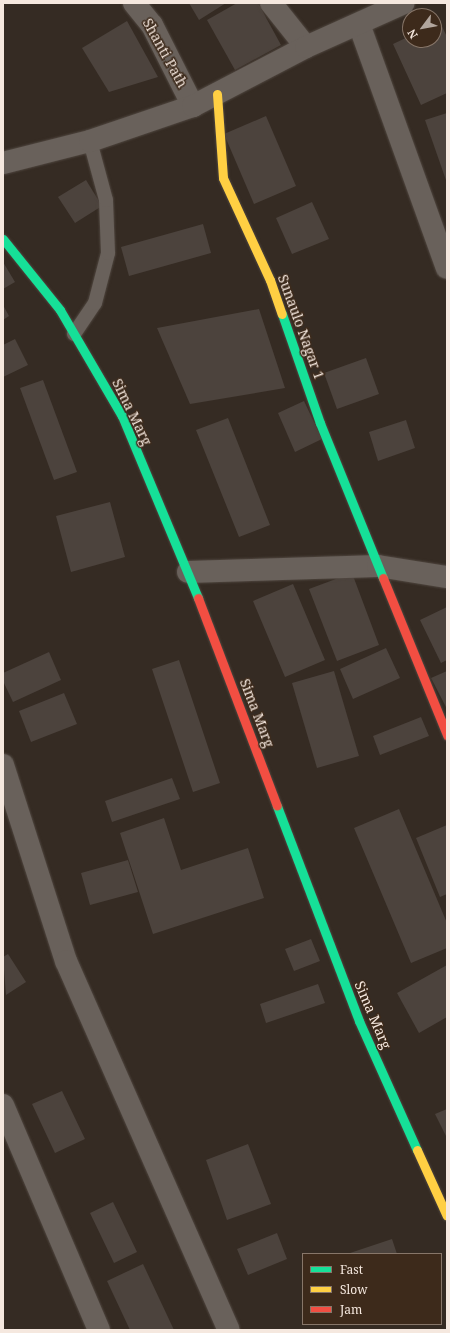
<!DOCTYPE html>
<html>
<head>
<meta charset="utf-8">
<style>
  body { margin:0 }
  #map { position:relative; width:450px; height:1333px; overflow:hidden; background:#352b23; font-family:"Noto Serif",serif }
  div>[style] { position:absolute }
  .building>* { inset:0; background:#4c433d }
  .roads { filter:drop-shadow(0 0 1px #4f463f) drop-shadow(0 0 1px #4f463f) }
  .lane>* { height:14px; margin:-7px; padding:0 7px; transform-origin:7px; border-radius:7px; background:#69615b }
  .street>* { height:22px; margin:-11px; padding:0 11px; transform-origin:11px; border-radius:11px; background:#69615b }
  .fast>* { height:9px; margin:-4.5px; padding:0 4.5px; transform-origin:4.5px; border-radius:4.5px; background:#16e098 }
  .slow>* { height:9px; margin:-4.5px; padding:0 4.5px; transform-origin:4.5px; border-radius:4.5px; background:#ffcf43 }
  .jam>* { height:9px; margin:-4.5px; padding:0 4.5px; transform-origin:4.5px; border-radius:4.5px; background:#f24e42 }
  span { translate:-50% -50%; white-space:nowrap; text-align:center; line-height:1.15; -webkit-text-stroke:3px #3d2a1b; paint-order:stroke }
  .street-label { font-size:14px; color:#f5e8df }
  .frame { position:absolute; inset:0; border:4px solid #f5e8df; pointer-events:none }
  .legend { position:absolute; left:302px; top:1253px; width:140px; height:72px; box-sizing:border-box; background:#3d2a1b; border:1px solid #877669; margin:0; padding:5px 7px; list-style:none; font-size:12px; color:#f5e8df }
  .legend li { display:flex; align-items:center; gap:8px; height:20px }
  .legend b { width:20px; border:1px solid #877669 }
  .north { position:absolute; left:402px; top:8px; width:40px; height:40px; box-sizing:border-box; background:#3d2a1b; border:1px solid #877669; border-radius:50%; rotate:238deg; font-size:11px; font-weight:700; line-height:16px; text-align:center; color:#f5e8df }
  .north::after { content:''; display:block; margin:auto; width:14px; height:18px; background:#b2a69d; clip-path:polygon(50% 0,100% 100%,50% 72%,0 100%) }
</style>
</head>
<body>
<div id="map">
  <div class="building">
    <div style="clip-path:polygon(189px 3px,226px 3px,199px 20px)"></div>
    <div style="clip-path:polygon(237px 3px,258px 3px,281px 45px,235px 70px,207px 20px)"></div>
    <div style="clip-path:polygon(127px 21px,158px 77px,109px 92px,82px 48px)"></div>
    <div style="clip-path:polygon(440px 22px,447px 37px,447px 93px,421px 105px,393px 44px,410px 36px,410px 40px,434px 40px,434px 25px)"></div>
    <div style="clip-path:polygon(447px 113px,447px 183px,425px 120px)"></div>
    <div style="clip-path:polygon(266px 116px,296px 186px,254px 204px,224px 134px)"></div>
    <div style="clip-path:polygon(86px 180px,102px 206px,75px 223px,58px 197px)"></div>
    <div style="clip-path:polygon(312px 202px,329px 239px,292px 254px,276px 218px)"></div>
    <div style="clip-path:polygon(203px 224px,211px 253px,129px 276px,121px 247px)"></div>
    <div style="clip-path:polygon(3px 262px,15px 282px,3px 289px)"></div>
    <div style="clip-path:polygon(3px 305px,9px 316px,3px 320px)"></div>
    <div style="clip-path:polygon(259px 309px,285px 388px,190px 404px,157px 328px)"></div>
    <div style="clip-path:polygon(15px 339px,28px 365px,3px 377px,3px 345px)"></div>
    <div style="clip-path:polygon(366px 358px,379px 394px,337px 409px,324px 373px)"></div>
    <div style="clip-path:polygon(43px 380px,77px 472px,54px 480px,20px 388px)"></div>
    <div style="clip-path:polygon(304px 401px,322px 439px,295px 452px,278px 413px)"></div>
    <div style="clip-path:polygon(228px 418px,270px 525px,239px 537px,196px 430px)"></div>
    <div style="clip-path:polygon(406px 420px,415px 448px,378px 461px,369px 432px)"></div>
    <div style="clip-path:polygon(110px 502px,125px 557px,71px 572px,56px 516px)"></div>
    <div style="clip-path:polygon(352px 573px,379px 645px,337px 661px,309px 589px)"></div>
    <div style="clip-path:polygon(293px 584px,325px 660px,285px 677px,253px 601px)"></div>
    <div style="clip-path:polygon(447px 607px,447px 660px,441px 663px,420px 620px)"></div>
    <div style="clip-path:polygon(386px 648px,400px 678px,353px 699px,340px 669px)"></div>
    <div style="clip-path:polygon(49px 652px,61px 680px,13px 702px,3px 681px,3px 673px)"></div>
    <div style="clip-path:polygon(179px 660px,220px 783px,193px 792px,152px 669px)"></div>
    <div style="clip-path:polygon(334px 671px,359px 756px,317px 768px,292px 683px)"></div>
    <div style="clip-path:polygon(447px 671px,447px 709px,431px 678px)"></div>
    <div style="clip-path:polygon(64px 693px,77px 724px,31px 742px,19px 711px)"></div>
    <div style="clip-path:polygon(421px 717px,429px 736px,380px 755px,373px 736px)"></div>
    <div style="clip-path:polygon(172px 778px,180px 799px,112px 822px,105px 801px)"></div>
    <div style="clip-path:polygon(399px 809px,447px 923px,447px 948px,411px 963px,354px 828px)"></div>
    <div style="clip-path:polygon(164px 818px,181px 870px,248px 848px,264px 898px,153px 934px,120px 833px)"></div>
    <div style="clip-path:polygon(447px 825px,447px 894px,440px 897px,416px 838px)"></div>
    <div style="clip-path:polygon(128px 860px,138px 892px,90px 905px,81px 873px)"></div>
    <div style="clip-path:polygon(311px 939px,320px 961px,294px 971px,285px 949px)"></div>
    <div style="clip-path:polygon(8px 954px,26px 982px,6px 995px,3px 957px)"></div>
    <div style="clip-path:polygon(447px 965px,447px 1017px,419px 1033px,397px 993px)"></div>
    <div style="clip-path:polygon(318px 984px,325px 1003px,266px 1023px,260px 1004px)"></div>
    <div style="clip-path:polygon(62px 1091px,85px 1139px,55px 1153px,32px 1104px)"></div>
    <div style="clip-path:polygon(447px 1109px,447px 1138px,435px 1114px)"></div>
    <div style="clip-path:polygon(248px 1144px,271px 1204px,227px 1220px,206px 1160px)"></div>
    <div style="clip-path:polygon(113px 1202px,137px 1252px,114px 1263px,90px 1213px)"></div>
    <div style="clip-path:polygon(277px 1233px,287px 1259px,248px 1275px,237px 1249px)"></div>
    <div style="clip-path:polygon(392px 1239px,397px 1254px,347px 1254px)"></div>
    <div style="clip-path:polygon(143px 1264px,174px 1330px,130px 1330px,107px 1281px)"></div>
  </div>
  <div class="roads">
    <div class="lane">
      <div style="left:74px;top:334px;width:37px;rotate:-56deg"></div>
      <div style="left:95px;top:303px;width:52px;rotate:-75.4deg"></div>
      <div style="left:108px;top:253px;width:53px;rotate:-92.2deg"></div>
      <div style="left:106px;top:200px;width:61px;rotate:-105.2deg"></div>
    </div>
    <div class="street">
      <div style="left:134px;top:3px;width:28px;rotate:51deg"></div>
      <div style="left:152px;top:25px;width:91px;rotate:63.2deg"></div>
      <div style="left:271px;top:3px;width:56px;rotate:51.5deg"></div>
      <div style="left:359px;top:24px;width:259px;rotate:70.2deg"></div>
      <div style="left:3px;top:163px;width:90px;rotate:-14.2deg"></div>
      <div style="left:90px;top:141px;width:109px;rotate:-18.8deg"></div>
      <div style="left:193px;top:106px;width:127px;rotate:-27.6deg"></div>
      <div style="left:306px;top:47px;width:107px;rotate:-24.2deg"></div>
      <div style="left:188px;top:572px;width:190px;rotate:-1.8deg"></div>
      <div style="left:378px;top:566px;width:70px;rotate:9.1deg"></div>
      <div style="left:3px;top:765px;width:206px;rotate:72.2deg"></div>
      <div style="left:66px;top:961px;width:403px;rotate:66.2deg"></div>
      <div style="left:3px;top:1105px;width:245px;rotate:66.9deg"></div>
    </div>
    <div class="fast">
      <div style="left:3px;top:239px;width:91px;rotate:51.2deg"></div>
      <div style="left:60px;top:310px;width:123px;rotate:59.7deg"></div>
      <div style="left:122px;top:416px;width:197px;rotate:67.3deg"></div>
      <div style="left:282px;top:314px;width:115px;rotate:70.8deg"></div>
      <div style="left:320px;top:423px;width:167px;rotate:67.9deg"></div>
      <div style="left:277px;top:806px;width:230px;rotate:69.1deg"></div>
      <div style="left:359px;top:1021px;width:141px;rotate:65.8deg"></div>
    </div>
    <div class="slow">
      <div style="left:217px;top:94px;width:84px;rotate:85.9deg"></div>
      <div style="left:223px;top:178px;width:112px;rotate:65.3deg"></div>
      <div style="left:270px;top:280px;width:36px;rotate:71deg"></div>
      <div style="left:417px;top:1150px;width:72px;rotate:65.6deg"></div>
    </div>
    <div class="jam">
      <div style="left:383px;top:578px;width:170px;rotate:67.8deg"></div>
      <div style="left:198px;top:598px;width:222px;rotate:69.2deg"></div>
    </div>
  </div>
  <div class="street-label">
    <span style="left:165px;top:53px;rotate:61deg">Shanti Path</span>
    <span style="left:301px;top:327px;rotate:70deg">Sunaulo Nagar 1</span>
    <span style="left:132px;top:412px;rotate:64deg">Sima Marg</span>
    <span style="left:257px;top:713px;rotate:69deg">Sima Marg</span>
    <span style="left:373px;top:1015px;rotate:67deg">Sima Marg</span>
  </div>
  <div class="frame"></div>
  <ul class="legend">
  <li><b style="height:5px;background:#16e098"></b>Fast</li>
  <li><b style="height:5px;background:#ffcf43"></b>Slow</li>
  <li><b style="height:5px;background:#f24e42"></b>Jam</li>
  </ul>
  <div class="north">N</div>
</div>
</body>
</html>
